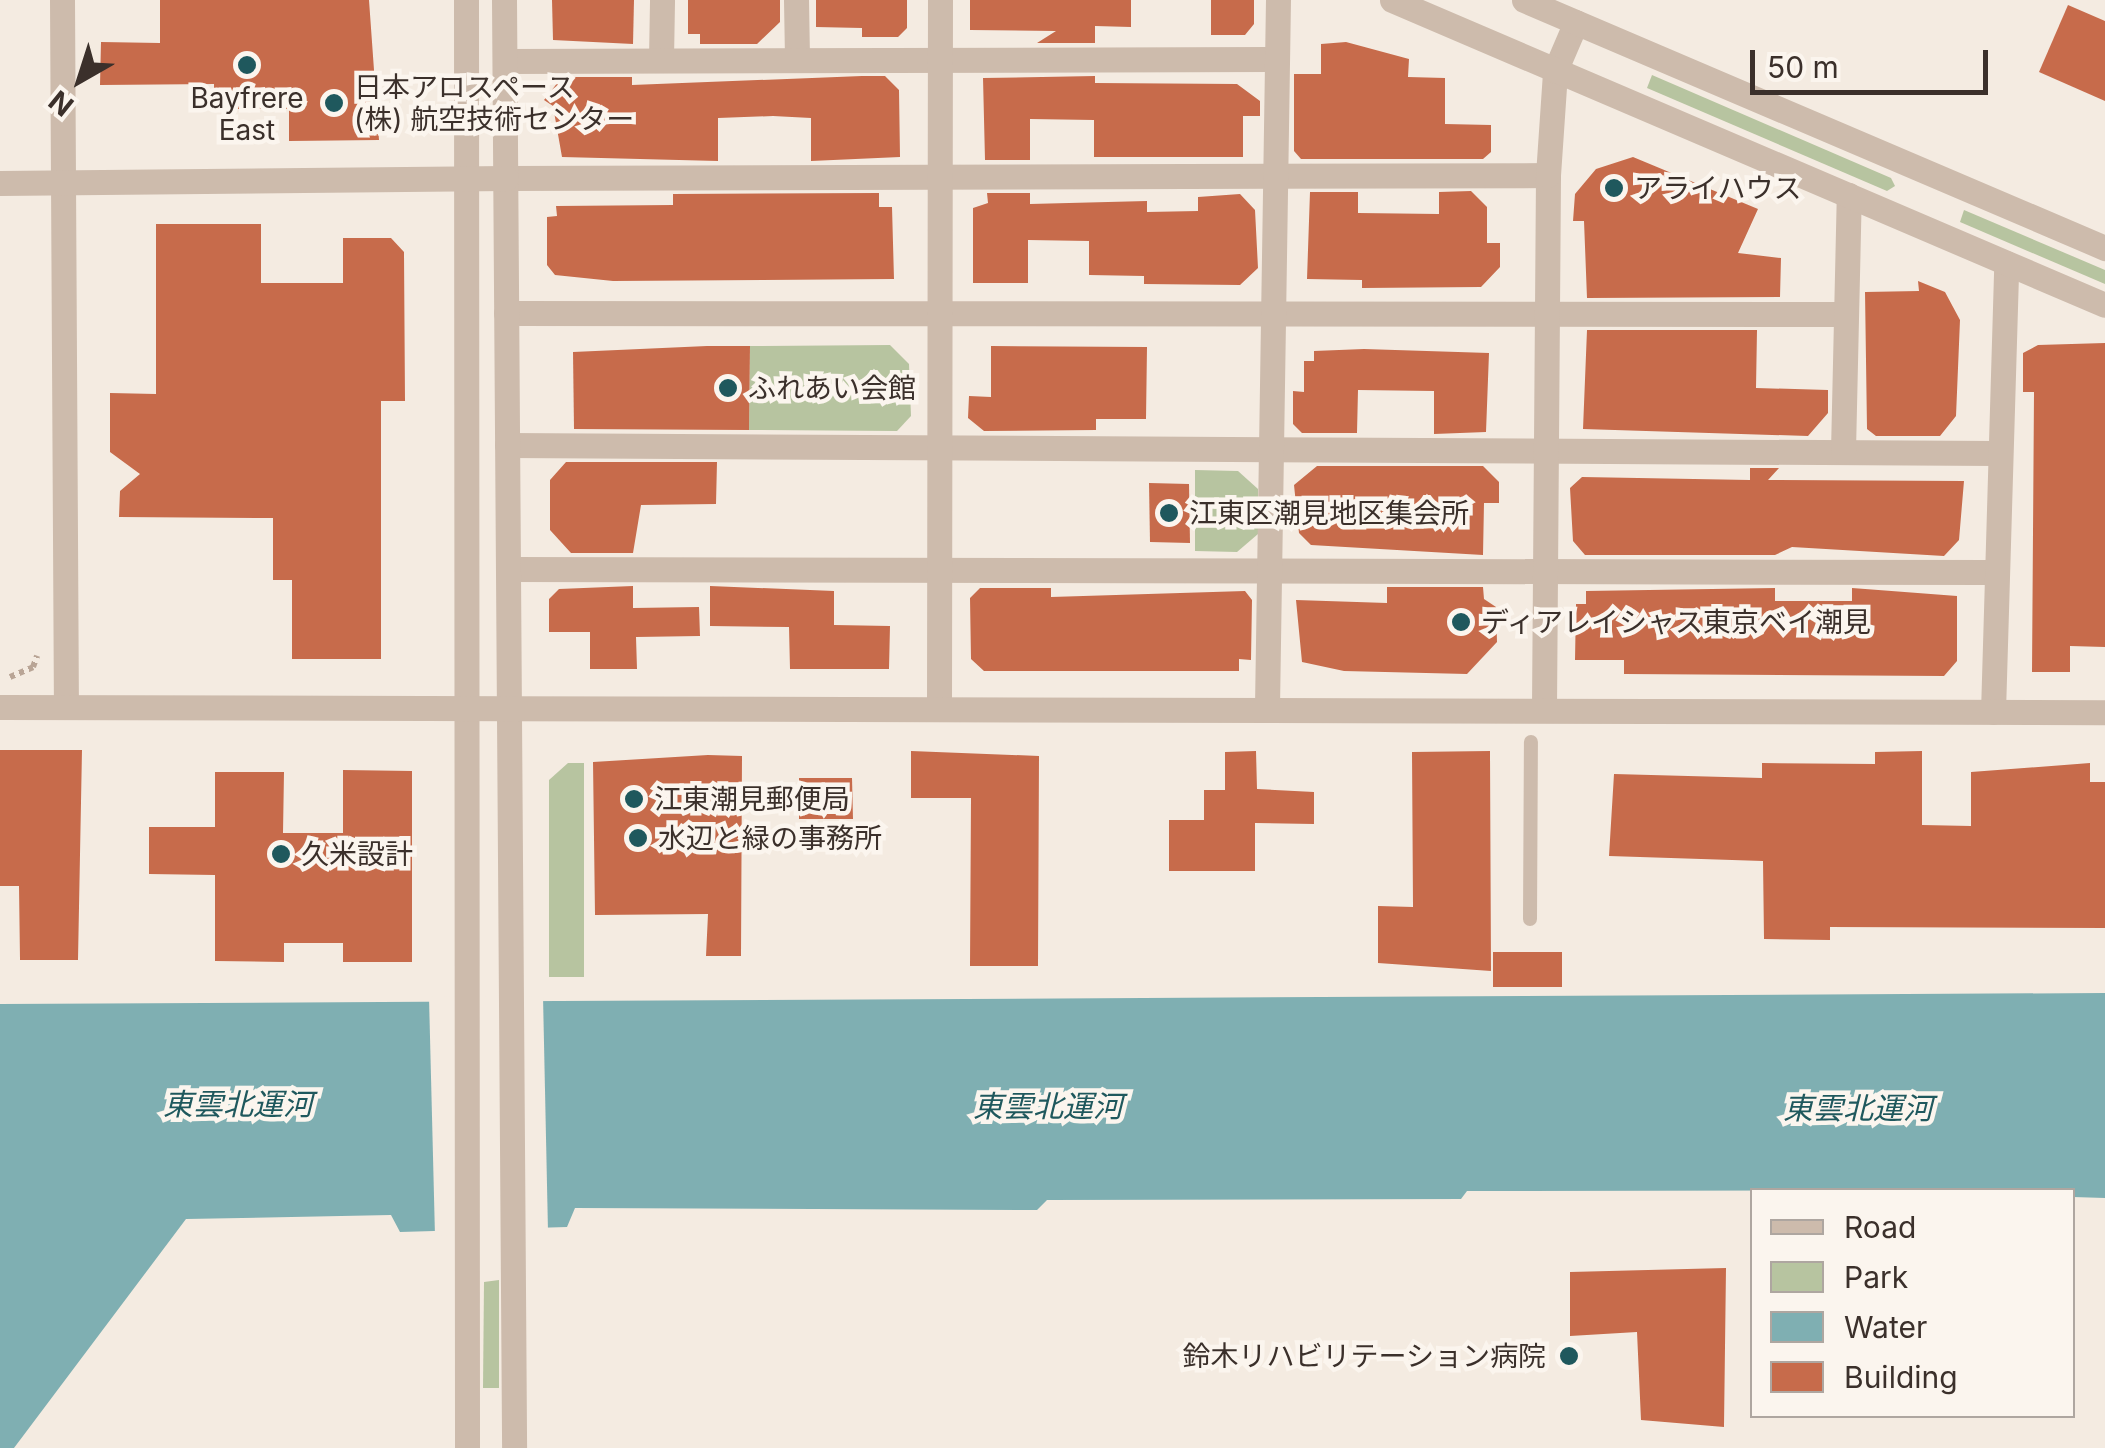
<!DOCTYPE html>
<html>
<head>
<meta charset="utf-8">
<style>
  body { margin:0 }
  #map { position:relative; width:2105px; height:1448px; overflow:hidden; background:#f4ebe1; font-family:Inter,"Noto Sans JP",sans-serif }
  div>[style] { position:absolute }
  .green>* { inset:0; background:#b7c4a0 }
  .water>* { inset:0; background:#7fafb2 }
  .pier>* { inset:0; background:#f4ebe1 }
  .building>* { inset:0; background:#c76b4b }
  .path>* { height:6px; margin-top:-3px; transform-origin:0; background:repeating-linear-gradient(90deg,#b9a596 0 5px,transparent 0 10px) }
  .service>* { height:14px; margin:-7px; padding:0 7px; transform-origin:7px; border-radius:7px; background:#cdbbac }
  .minor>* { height:25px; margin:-12.5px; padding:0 12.5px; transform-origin:12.5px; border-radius:12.5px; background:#cdbbac }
  .tertiary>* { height:25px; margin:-12.5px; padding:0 12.5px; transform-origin:12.5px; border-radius:12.5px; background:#cdbbac }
  .dots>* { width:28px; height:28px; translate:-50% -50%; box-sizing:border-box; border:5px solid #fbf5ee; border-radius:50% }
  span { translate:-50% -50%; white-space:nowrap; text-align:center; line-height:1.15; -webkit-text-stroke:9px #fbf5ee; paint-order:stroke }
  .poi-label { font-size:28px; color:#3b302b }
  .left { translate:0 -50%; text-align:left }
  .right { translate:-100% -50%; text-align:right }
  .water-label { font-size:30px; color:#1f585d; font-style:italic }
  .legend { position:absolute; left:1750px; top:1188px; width:325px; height:230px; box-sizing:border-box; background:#fbf5ee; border:2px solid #aea6a0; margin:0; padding:12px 18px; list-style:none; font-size:30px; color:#3b302b }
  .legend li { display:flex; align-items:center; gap:20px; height:50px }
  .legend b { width:50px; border:2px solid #aea6a0 }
  .north { position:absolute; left:30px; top:30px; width:100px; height:100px; -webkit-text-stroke:8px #fbf5ee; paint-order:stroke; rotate:219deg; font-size:28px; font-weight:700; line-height:40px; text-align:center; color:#3b302b }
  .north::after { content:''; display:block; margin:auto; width:35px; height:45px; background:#3b302b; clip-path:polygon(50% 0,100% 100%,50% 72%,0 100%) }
  .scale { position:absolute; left:1750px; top:50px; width:238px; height:45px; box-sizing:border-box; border:5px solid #3b302b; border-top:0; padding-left:12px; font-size:30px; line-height:35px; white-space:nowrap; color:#3b302b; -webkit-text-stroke:8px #fbf5ee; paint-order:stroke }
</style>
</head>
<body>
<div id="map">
  <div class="green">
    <div style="clip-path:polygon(1652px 75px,1891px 178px,1895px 186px,1887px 191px,1647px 88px)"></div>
    <div style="clip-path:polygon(1964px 210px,2105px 270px,2105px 284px,1960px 222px)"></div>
    <div style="clip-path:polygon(890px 345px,909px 364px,911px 416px,897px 431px,749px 430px,750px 346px)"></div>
    <div style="clip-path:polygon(1195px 470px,1238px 471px,1258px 489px,1258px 534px,1237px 552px,1195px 551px)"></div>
    <div style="clip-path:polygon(568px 763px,584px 763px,584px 977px,549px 977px,549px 780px)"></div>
    <div style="clip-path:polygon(499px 1280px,499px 1388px,483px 1388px,484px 1282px)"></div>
  </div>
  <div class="water">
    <div style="clip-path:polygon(2105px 993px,2105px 1198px,2073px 1197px,2072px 1190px,1467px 1191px,1461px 1199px,1047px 1200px,1037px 1210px,575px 1208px,567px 1227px,400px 1232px,391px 1215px,186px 1219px,14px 1448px,0 1448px,0 1004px)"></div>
  </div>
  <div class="pier">
    <div style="clip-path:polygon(543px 996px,548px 1232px,435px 1236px,429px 997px)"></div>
  </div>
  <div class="building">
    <div style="clip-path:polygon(160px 0,369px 0,379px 140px,289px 141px,289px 109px,214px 109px,214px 84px,100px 85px,101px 42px,160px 43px)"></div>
    <div style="clip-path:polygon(552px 0,634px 0,633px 44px,553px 40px)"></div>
    <div style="clip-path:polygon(688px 0,780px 0,780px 22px,757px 44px,700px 44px,700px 34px,688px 34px)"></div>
    <div style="clip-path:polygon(816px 0,907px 0,907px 28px,898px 37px,862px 37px,862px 28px,816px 27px)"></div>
    <div style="clip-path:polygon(970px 0,1131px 0,1131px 27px,1095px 26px,1095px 43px,1037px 43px,1056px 31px,970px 30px)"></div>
    <div style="clip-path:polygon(1211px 0,1254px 0,1254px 24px,1245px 35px,1211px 35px)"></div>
    <div style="clip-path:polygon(2068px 5px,2105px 21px,2105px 101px,2039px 72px)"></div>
    <div style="clip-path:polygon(1346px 42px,1409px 59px,1408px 77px,1445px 78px,1445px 124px,1491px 125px,1491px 152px,1483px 159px,1301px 159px,1294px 151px,1294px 74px,1321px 74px,1321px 44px)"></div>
    <div style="clip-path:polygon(862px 76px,885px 76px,899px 90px,900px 157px,811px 161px,811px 118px,773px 116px,718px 118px,718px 161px,562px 157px,553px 106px,544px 100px,562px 77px,632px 77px,632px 85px)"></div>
    <div style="clip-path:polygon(1095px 76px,1095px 83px,1237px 84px,1260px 101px,1260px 116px,1243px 116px,1243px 157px,1094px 157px,1094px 120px,1030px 119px,1030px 160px,985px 160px,983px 78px)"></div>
    <div style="clip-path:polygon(1633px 157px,1758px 209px,1738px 253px,1781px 258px,1780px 297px,1587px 298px,1584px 221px,1573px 221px,1575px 194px,1596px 169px)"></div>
    <div style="clip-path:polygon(1471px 191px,1487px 207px,1487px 243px,1500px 243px,1500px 267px,1481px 287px,1362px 288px,1362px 280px,1307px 279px,1310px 192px,1358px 192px,1358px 213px,1439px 214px,1439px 192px)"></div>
    <div style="clip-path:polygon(879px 193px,879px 207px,892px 207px,894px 279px,613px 281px,555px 275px,547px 265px,547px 217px,557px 216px,556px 206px,673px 205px,673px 194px)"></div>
    <div style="clip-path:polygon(987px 193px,1030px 193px,1030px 204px,1147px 201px,1147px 212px,1198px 211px,1198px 197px,1240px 194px,1255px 210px,1258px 268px,1240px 285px,1144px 284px,1144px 276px,1089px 275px,1089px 241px,1028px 240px,1028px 283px,973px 283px,973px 208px,988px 203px)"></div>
    <div style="clip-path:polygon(156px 224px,261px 224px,261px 283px,343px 283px,343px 238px,391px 238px,404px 252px,405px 401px,381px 401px,381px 659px,292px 659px,292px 580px,273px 580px,273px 518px,119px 517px,120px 491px,140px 474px,110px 452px,110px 393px,156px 394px)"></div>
    <div style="clip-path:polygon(1918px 281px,1945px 292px,1960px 320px,1956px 416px,1940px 436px,1876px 436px,1867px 429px,1865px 292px,1919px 291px)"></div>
    <div style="clip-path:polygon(1587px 330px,1757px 330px,1756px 388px,1828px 390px,1828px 413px,1808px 436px,1583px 429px)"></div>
    <div style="clip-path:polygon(2105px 343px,2105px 647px,2070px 646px,2070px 672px,2032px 672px,2034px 392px,2023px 392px,2023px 353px,2038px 345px)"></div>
    <div style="clip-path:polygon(707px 346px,750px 346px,749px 430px,574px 429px,573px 352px)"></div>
    <div style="clip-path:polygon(991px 346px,1147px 347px,1146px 419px,1096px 419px,1096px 430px,984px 431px,968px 418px,969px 396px,991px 397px)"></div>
    <div style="clip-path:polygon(1364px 349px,1489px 353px,1486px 432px,1434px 434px,1434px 391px,1358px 390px,1357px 433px,1302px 433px,1293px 424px,1293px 391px,1304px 392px,1304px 361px,1314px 361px,1314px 351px)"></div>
    <div style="clip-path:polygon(566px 462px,717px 462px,716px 504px,641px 505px,633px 553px,571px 553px,550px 530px,550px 480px)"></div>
    <div style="clip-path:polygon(1317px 466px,1483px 466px,1499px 482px,1499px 503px,1484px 503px,1483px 555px,1311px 545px,1299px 533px,1294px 485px)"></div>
    <div style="clip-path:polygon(1750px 468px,1779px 468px,1768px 480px,1964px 481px,1959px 540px,1944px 556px,1792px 547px,1775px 555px,1585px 555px,1573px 541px,1570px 488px,1582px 477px,1750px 480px)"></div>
    <div style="clip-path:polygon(1149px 483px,1189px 484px,1190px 543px,1150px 542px)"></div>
    <div style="clip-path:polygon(633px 586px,633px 608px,699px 607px,700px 636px,636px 637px,637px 669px,590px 669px,590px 632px,549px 632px,549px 599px,559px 589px)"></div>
    <div style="clip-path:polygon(710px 586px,834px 591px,834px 625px,890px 626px,889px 669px,790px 669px,789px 627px,710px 626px)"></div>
    <div style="clip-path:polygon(1387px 587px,1483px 587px,1484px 599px,1496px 607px,1497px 642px,1467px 674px,1344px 671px,1302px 662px,1296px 600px,1387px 603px)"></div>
    <div style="clip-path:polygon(980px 588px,1051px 588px,1051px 597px,1245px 591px,1252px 600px,1251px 660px,1239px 659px,1239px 671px,984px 671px,971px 659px,970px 598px)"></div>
    <div style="clip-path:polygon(1775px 588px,1775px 601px,1852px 601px,1852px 588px,1957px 596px,1957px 661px,1944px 676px,1624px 674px,1624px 660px,1575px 660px,1576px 604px,1586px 604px,1586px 591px)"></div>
    <div style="clip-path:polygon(0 750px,82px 750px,78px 960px,20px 960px,19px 886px,0 886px)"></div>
    <div style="clip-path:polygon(911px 751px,1039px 756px,1038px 966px,970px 966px,971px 798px,911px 798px)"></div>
    <div style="clip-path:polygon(1256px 751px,1257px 789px,1314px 792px,1314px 824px,1255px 823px,1255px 871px,1169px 871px,1169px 820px,1204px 820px,1204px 790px,1225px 790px,1225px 752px)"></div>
    <div style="clip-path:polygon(1490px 751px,1491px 971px,1378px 963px,1378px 906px,1413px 907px,1412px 752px)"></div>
    <div style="clip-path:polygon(1922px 751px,1922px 825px,1971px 826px,1971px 772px,2090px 763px,2090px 782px,2105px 782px,2105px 928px,1830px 927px,1830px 940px,1764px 939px,1763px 861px,1609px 856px,1614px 774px,1762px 778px,1762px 763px,1875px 764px,1875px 752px)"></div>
    <div style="clip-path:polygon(708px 755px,742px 756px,741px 956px,706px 956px,708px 914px,595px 915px,593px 762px)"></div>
    <div style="clip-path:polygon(343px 770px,412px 771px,412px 962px,343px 962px,343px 943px,284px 943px,284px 962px,215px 961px,215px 875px,149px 874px,149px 827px,215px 827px,215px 772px,284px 772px,283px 833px,343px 833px)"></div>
    <div style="clip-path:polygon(799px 778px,852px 778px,853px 819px,799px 819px)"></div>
    <div style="clip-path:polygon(1493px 952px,1562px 952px,1562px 987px,1493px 987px)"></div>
    <div style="clip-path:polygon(1726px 1268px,1724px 1427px,1641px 1420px,1637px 1332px,1570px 1336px,1570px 1272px)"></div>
  </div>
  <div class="path">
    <div style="left:10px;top:677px;width:25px;rotate:-23deg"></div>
    <div style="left:33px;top:667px;width:12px;rotate:-70deg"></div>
  </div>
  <div class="service">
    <div style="left:1530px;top:919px;width:177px;rotate:-89.7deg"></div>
  </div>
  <div class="minor">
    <div style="left:796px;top:0;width:58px;rotate:89deg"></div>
    <div style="left:661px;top:59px;width:59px;rotate:-89deg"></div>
    <div style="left:505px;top:61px;width:772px;rotate:-0.15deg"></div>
    <div style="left:506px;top:178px;width:1042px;rotate:-0.16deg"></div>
    <div style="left:506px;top:313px;width:1335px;rotate:0.04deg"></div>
    <div style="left:507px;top:445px;width:1490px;rotate:0.31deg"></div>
    <div style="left:1843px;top:451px;width:256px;rotate:-88.7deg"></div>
    <div style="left:509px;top:569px;width:1486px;rotate:0.12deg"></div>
    <div style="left:1267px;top:707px;width:707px;rotate:-89.11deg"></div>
    <div style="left:939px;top:708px;width:708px;rotate:-89.92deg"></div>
    <div style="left:1544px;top:708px;width:533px;rotate:-89.57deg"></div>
    <div style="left:1548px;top:175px;width:104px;rotate:-86.1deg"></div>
    <div style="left:1555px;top:71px;width:53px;rotate:-66.8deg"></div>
    <div style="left:1993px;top:712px;width:449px;rotate:-88.3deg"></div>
  </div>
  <div class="tertiary">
    <div style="left:62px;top:0;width:707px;rotate:89.68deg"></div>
    <div style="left:466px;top:0;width:1448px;rotate:89.96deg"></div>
    <div style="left:504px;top:0;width:1448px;rotate:89.6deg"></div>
    <div style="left:1392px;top:0;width:775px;rotate:23.16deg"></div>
    <div style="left:1524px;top:0;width:632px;rotate:23.12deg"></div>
    <div style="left:0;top:183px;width:506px;rotate:-0.57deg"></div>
    <div style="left:0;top:707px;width:2105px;rotate:0.14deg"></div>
  </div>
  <div class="dots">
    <div style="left:247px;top:65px;background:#1f585d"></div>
    <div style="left:334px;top:103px;background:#1f585d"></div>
    <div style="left:1614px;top:188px;background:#1f585d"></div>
    <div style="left:728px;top:388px;background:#1f585d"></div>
    <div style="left:1169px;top:513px;background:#1f585d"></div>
    <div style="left:1461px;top:622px;background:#1f585d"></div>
    <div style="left:634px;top:799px;background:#1f585d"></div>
    <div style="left:638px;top:838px;background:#1f585d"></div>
    <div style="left:281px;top:854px;background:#1f585d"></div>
    <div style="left:1569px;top:1356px;background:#1f585d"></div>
  </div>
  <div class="poi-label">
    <span class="left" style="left:354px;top:103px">日本アロスペース<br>(株) 航空技術センター</span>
    <span style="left:247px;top:114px">Bayfrere<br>East</span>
    <span class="left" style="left:1634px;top:188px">アライハウス</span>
    <span class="left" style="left:748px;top:388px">ふれあい会館</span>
    <span class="left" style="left:1189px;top:513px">江東区潮見地区集会所</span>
    <span class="left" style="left:1481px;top:622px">ディアレイシャス東京ベイ潮見</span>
    <span class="left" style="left:654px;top:799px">江東潮見郵便局</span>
    <span class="left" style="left:658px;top:838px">水辺と緑の事務所</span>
    <span class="left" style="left:301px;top:854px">久米設計</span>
    <span class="right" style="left:1546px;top:1356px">鈴木リハビリテーション病院</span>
  </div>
  <div class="water-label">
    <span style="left:238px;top:1104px">東雲北運河</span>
    <span style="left:1048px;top:1106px">東雲北運河</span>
    <span style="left:1858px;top:1108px">東雲北運河</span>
  </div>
  <ul class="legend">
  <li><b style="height:12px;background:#cdbbac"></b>Road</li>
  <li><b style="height:28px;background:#b7c4a0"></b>Park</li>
  <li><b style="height:28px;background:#7fafb2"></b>Water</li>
  <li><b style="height:28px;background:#c76b4b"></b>Building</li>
  </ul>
  <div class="north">N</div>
  <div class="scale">50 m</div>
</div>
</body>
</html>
